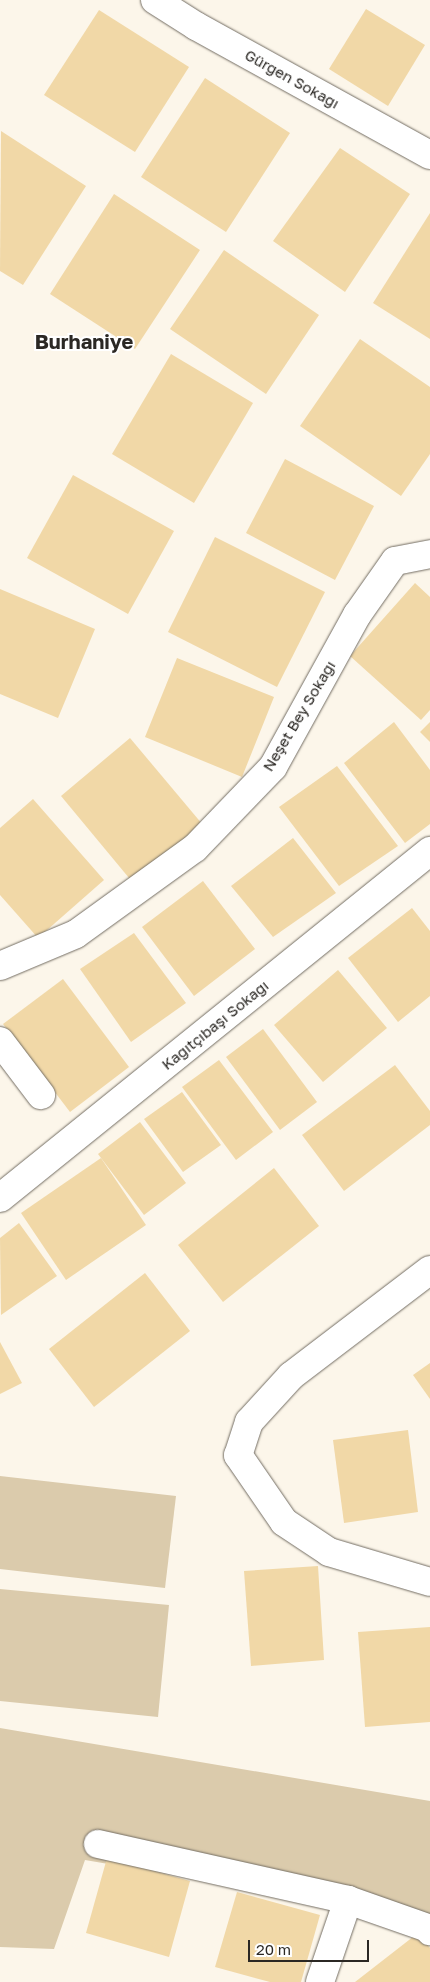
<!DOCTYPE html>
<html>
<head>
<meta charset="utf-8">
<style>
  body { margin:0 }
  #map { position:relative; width:430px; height:1982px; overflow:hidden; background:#fcf6ea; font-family:"Golos Text",sans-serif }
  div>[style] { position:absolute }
  .green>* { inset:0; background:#dbcbac }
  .building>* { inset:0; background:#f1d8a7 }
  .roads { filter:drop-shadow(0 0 1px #736d63) drop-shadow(0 0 1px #736d63) }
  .minor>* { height:28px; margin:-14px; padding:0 14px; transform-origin:14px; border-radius:14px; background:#fff }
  span { translate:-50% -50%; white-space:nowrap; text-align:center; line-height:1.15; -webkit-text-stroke:4px #fff; paint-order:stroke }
  .street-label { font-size:15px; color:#2b2824 }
  .district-label { font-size:20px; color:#2b2824; font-weight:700 }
  .scale { position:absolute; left:248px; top:1940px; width:121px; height:22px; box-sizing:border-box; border:2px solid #2b2824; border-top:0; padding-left:6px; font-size:15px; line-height:18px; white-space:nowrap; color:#2b2824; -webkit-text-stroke:4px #fff; paint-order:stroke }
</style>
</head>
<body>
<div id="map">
  <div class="green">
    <div style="clip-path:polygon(0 1476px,176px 1496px,165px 1588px,0 1569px)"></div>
    <div style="clip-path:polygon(0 1589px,169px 1605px,158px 1717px,0 1701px)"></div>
    <div style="clip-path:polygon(0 1728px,430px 1801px,430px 1942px,411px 1916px,85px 1860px,54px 1949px,0 1947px)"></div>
  </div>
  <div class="building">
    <div style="clip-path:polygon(366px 9px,425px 45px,388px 106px,329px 69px)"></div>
    <div style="clip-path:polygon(99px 10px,189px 67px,135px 152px,44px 95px)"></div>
    <div style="clip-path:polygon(205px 78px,290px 133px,226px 232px,141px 177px)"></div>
    <div style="clip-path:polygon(1px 131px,86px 186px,23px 285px,0 271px)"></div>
    <div style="clip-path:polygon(340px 148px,410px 194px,345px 292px,273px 241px)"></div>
    <div style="clip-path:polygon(114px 194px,200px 250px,135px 349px,50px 294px)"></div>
    <div style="clip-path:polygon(430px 213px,430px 339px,373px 303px)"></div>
    <div style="clip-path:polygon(224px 250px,319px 315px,266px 394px,170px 329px)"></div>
    <div style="clip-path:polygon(360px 339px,430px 387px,430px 454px,401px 496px,300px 426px)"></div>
    <div style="clip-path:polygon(171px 354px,253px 403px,194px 503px,112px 454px)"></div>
    <div style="clip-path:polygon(285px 459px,374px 506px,335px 580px,246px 533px)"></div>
    <div style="clip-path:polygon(73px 475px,174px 531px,128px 614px,27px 558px)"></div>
    <div style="clip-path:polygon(215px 537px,325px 592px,277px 687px,168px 632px)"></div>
    <div style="clip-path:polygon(415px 583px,430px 597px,430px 710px,421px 720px,350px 656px)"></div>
    <div style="clip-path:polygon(0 589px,95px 629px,58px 718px,0 694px)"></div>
    <div style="clip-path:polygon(177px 658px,274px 697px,242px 777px,145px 737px)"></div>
    <div style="clip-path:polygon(394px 722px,430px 770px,430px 824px,405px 843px,344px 763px)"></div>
    <div style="clip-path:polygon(430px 722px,430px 742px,420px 732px)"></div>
    <div style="clip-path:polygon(130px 738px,203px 825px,134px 884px,61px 796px)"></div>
    <div style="clip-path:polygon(337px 766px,398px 846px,339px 886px,279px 807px)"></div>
    <div style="clip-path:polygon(33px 799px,104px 880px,38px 938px,0 895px,0 828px)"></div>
    <div style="clip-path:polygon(293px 838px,336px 893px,273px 937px,231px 886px)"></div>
    <div style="clip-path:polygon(203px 881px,255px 949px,194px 996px,142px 927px)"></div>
    <div style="clip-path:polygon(412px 908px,430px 931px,430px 996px,398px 1022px,348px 958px)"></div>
    <div style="clip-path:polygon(134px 933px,186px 1003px,131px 1042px,80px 969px)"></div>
    <div style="clip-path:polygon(338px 970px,387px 1028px,323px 1082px,274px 1025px)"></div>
    <div style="clip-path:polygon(63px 979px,129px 1067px,70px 1112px,3px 1024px)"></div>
    <div style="clip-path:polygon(263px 1029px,317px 1102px,280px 1130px,226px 1057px)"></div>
    <div style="clip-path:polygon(219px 1060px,273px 1132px,236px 1160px,182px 1087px)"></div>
    <div style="clip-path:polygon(395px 1065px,430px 1111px,430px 1125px,344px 1191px,302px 1135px)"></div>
    <div style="clip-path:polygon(182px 1092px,221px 1145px,183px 1172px,144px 1119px)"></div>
    <div style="clip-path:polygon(140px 1122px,186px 1183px,144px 1215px,98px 1154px)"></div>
    <div style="clip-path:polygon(101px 1158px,146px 1225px,66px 1280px,21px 1213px)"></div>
    <div style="clip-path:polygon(274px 1168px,319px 1226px,223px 1302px,178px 1245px)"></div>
    <div style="clip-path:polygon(19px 1223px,57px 1276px,1px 1315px,0 1238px)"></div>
    <div style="clip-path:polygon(145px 1273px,190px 1331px,94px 1407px,49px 1349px)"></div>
    <div style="clip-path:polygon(0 1342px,22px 1383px,0 1394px)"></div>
    <div style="clip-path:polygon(430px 1363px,430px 1399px,413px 1375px)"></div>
    <div style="clip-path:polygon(408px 1430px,418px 1512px,344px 1523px,333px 1440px)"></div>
    <div style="clip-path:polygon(318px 1566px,324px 1660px,251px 1666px,244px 1571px)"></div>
    <div style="clip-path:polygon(430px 1627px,430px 1722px,365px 1727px,358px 1632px)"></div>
    <div style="clip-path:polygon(107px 1858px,190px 1881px,169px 1957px,86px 1933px)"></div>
    <div style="clip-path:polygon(237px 1892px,320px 1915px,301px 1982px,270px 1982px,215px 1967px)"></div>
    <div style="clip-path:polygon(418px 1933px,430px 1948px,430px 1982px,355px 1982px)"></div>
  </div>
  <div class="roads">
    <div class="minor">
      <div style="left:155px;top:0;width:49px;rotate:32.4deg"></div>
      <div style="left:196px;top:26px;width:267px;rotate:28.9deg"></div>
      <div style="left:0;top:966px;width:82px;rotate:-22.8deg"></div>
      <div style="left:76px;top:934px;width:147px;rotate:-35.9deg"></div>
      <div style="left:195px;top:848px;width:112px;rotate:-46.1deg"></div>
      <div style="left:273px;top:767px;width:174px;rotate:-61.1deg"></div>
      <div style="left:357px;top:615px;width:66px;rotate:-54.9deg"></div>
      <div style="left:395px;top:561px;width:36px;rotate:-11deg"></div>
      <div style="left:0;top:1041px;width:68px;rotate:52.8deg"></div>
      <div style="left:0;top:1198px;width:553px;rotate:-38.9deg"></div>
      <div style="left:430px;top:1270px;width:175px;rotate:142.7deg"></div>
      <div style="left:291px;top:1376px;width:62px;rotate:132.4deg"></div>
      <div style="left:249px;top:1422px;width:35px;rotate:108deg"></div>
      <div style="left:238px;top:1455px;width:81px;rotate:55.5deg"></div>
      <div style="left:284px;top:1522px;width:54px;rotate:33.7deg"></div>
      <div style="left:329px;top:1552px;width:105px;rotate:16.5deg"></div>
      <div style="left:98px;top:1844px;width:256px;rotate:12.6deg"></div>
      <div style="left:348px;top:1900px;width:85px;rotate:19.3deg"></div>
      <div style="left:428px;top:1928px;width:4px;rotate:56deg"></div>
      <div style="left:320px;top:1982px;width:87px;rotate:-71.1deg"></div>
    </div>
  </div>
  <div class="street-label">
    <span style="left:292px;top:79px;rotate:29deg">Gürgen Sokağı</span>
    <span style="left:299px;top:716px;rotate:-59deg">Neşet Bey Sokağı</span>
    <span style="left:215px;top:1025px;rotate:-39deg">Kağıtçıbaşı Sokağı</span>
  </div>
  <div class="district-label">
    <span style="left:84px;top:341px">Burhaniye</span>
  </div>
  <div class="scale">20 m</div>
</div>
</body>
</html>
